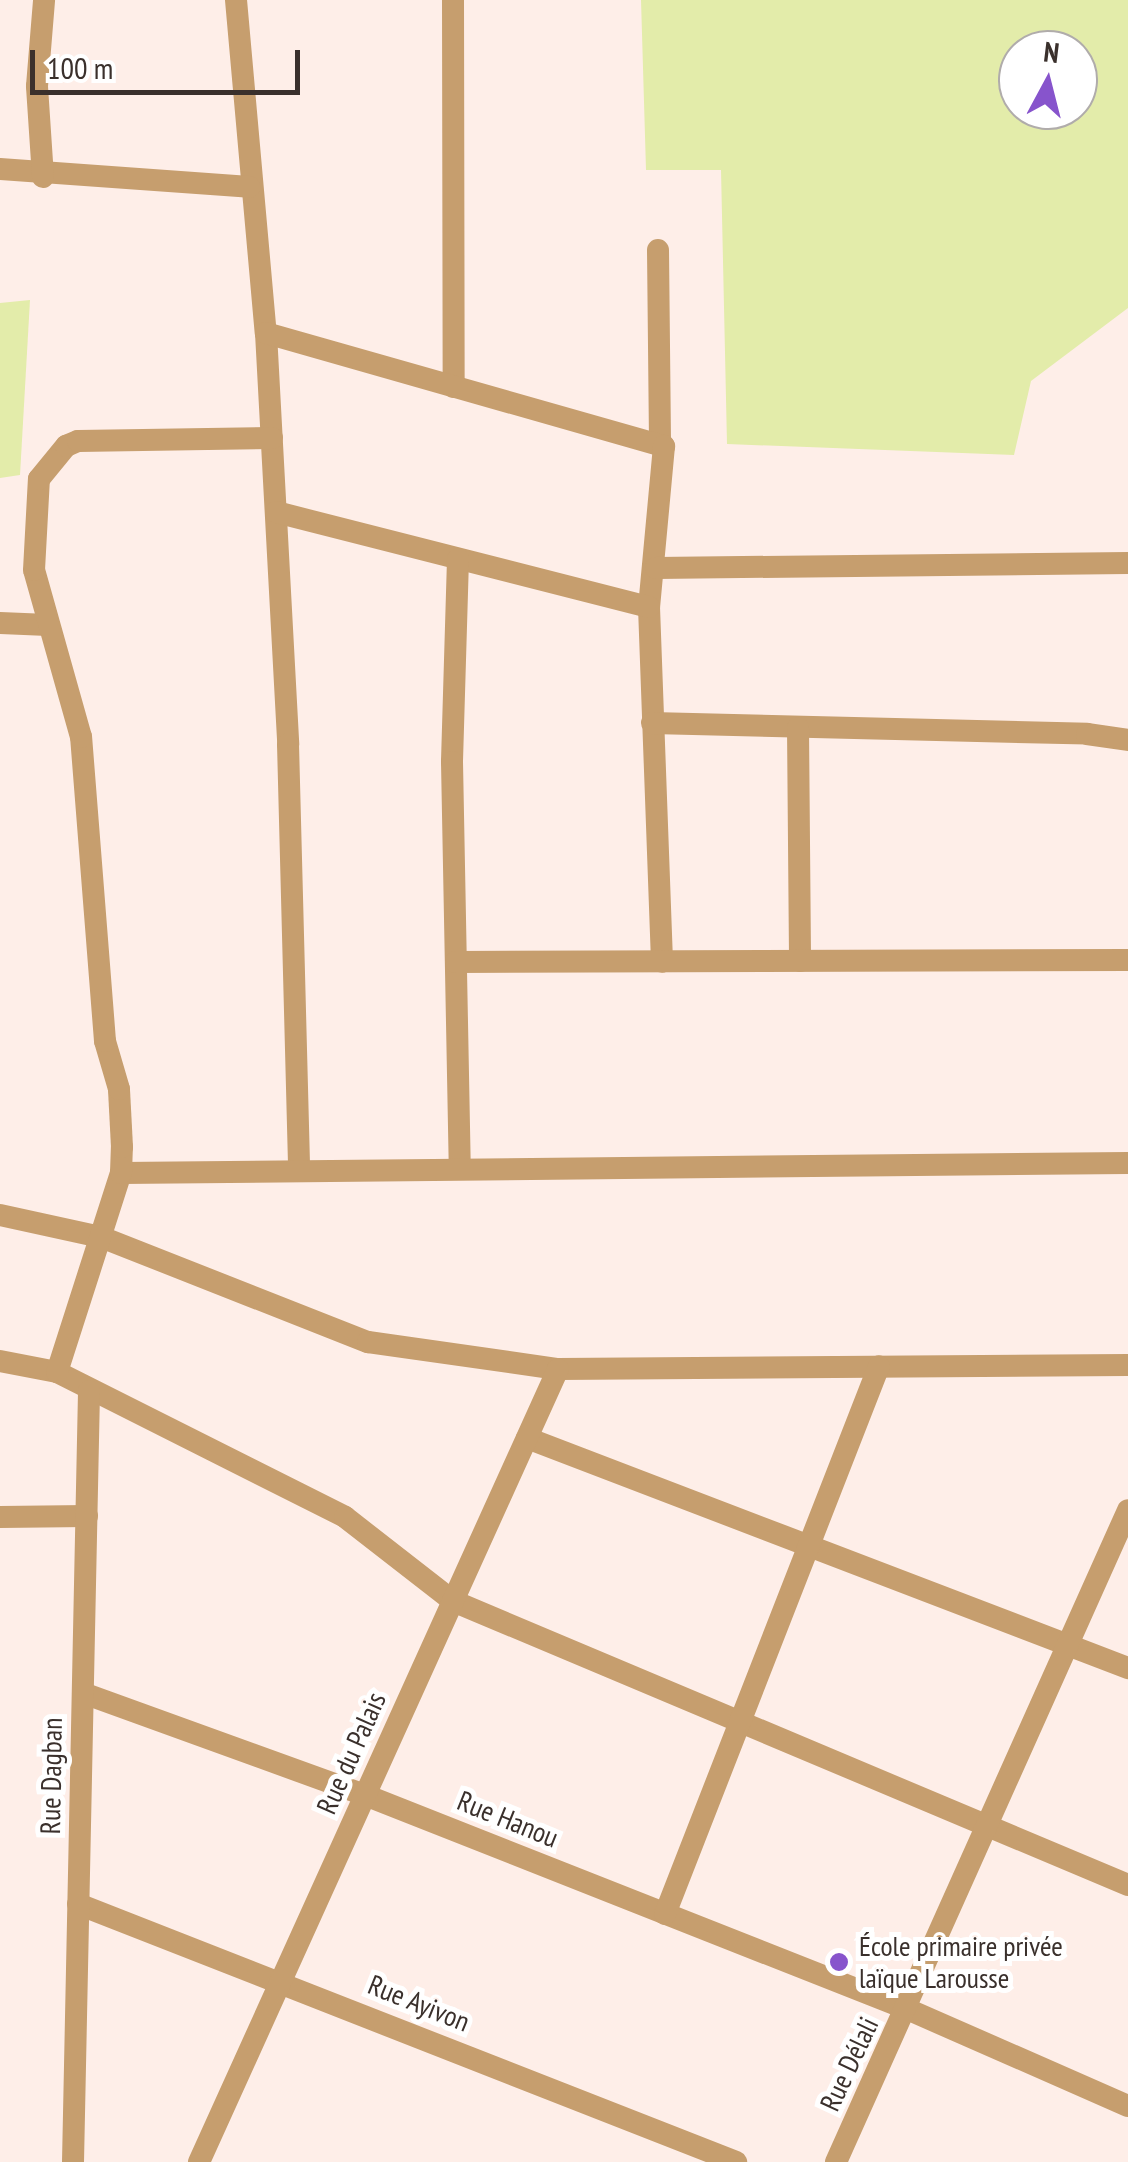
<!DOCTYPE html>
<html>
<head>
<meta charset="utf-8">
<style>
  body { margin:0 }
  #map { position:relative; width:1128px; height:2162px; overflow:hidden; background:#feeee8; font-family:"PT Sans Narrow",sans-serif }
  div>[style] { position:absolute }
  .green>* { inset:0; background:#e3ecaa }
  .minor>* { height:22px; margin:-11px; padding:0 11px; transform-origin:11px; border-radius:11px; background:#c69e6e }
  .dots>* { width:28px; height:28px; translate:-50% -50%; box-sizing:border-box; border:5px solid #fff; border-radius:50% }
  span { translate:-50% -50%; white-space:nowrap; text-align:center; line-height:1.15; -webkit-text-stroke:10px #fff; paint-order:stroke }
  .street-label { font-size:28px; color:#3a302c }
  .poi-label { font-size:28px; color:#3a302c }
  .left { translate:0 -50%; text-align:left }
  .north { position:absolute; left:998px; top:30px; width:100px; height:100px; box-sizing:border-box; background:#fff; border:2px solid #b0acab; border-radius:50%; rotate:7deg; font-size:28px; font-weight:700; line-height:40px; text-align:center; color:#3a302c }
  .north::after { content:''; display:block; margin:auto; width:35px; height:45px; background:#8754cc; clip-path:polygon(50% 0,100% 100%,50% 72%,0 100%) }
  .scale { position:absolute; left:30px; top:50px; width:270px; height:45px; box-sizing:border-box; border:5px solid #3a302c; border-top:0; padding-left:12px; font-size:30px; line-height:35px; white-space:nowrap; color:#3a302c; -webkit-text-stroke:8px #fff; paint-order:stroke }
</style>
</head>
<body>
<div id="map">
  <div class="green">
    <div style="clip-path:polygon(evenodd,641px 0,1128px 0,1128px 308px,1031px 381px,1014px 455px,727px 444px,721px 170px,646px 170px,641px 0,1078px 50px,1078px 110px,1018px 110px,1018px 50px,1078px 50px)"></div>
    <div style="clip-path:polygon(30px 300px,20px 475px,0 478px,0 303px)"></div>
  </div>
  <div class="minor">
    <div style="left:236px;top:0;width:334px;rotate:84.9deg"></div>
    <div style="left:266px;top:333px;width:412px;rotate:86.9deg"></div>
    <div style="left:288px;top:744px;width:426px;rotate:88.5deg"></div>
    <div style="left:453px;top:0;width:387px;rotate:89.9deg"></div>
    <div style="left:0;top:169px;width:250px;rotate:4.1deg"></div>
    <div style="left:43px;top:177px;width:91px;rotate:-93.8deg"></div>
    <div style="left:37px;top:86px;width:86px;rotate:-85.3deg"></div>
    <div style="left:658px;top:250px;width:193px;rotate:89.4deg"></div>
    <div style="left:266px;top:333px;width:414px;rotate:15.9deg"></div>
    <div style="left:664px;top:446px;width:162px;rotate:95.3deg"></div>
    <div style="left:649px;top:607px;width:355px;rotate:87.9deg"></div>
    <div style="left:276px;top:512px;width:385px;rotate:14.3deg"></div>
    <div style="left:458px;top:559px;width:203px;rotate:91.7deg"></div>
    <div style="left:452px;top:762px;width:406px;rotate:88.9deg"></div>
    <div style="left:656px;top:568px;width:472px;rotate:-0.6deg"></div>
    <div style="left:0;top:623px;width:48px;rotate:2.4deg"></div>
    <div style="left:652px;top:723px;width:435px;rotate:1.4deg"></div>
    <div style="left:1087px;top:734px;width:41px;rotate:8.3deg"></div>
    <div style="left:798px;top:728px;width:233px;rotate:89.5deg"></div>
    <div style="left:456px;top:962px;width:672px;rotate:-0.17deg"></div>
    <div style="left:121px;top:1173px;width:1007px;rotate:-0.57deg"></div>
    <div style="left:0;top:1215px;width:103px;rotate:12.3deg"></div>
    <div style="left:101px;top:1237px;width:287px;rotate:21.5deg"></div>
    <div style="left:368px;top:1342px;width:192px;rotate:8.1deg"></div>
    <div style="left:558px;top:1369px;width:570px;rotate:-0.4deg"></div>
    <div style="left:0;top:1361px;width:58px;rotate:10.9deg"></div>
    <div style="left:57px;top:1372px;width:322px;rotate:26.7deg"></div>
    <div style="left:345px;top:1517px;width:137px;rotate:37.9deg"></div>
    <div style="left:453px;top:1601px;width:732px;rotate:22.82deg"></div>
    <div style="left:57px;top:1372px;width:209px;rotate:-72.2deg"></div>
    <div style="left:121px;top:1173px;width:26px;rotate:-88deg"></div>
    <div style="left:122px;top:1147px;width:58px;rotate:-93deg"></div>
    <div style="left:119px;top:1089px;width:50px;rotate:-106.3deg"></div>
    <div style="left:105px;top:1041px;width:305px;rotate:-94.5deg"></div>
    <div style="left:81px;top:737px;width:173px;rotate:-105.7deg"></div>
    <div style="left:34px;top:570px;width:91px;rotate:-86.9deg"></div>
    <div style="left:39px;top:479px;width:43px;rotate:-50.7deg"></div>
    <div style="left:66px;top:446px;width:13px;rotate:-23deg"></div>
    <div style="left:78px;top:441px;width:194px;rotate:-0.9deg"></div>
    <div style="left:527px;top:1438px;width:644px;rotate:20.94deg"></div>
    <div style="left:0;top:1517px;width:87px;rotate:-0.7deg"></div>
    <div style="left:83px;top:1693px;width:300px;rotate:19.9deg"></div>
    <div style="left:365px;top:1795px;width:583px;rotate:21.55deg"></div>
    <div style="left:907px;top:2009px;width:241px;rotate:23.7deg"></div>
    <div style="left:78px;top:1904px;width:707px;rotate:21.41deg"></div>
    <div style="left:665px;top:1914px;width:588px;rotate:-68.67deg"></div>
    <div style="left:73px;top:2162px;width:771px;rotate:-88.81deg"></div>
    <div style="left:199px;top:2162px;width:870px;rotate:-65.64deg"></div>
    <div style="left:836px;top:2162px;width:714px;rotate:-65.87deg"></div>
  </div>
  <div class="dots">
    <div style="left:839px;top:1962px;background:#8754cc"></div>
  </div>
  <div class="street-label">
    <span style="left:351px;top:1753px;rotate:-66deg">Rue du Palais</span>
    <span style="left:51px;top:1776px;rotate:-89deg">Rue Dagban</span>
    <span style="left:508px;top:1819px;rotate:22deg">Rue Hanou</span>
    <span style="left:419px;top:2003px;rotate:22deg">Rue Ayivon</span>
    <span style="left:849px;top:2064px;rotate:-65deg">Rue Délali</span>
  </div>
  <div class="poi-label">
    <span class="left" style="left:859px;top:1962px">École primaire privée<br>laïque Larousse</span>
  </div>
  <div class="north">N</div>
  <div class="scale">100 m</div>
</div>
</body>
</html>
